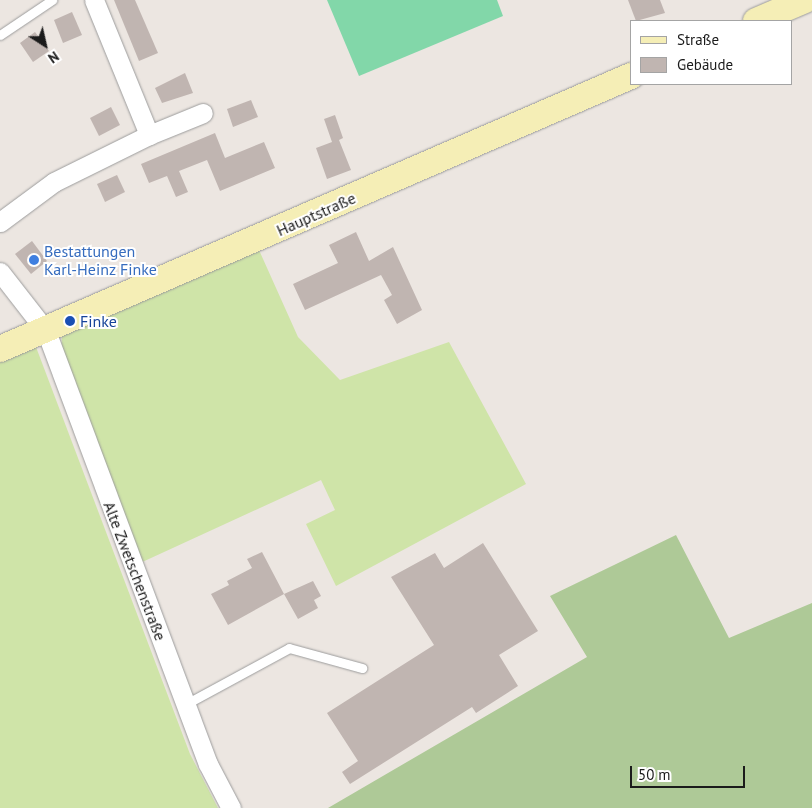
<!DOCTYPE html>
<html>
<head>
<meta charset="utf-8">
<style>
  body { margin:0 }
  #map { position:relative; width:812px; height:808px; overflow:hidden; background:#ece6e1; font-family:"PT Sans",sans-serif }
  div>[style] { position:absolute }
  .grass>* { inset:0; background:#cfe4a8 }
  .forest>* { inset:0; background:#aec997 }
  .pitch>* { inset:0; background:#82d7a9 }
  .building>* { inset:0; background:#c0b5b1 }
  .roads { filter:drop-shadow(0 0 1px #9c9c9c) drop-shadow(0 0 1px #9c9c9c) }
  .service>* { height:9px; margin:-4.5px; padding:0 4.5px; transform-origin:4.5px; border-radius:4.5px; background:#fff }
  .minor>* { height:19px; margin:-9.5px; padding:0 9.5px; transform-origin:9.5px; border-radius:9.5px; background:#fff }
  .secondary>* { height:26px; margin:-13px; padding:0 13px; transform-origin:13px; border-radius:13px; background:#f5eeb6 }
  .dots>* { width:14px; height:14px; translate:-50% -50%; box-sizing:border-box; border:2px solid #fff; border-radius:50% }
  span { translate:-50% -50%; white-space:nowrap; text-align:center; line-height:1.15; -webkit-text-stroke:4px #fff; paint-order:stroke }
  .street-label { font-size:16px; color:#1b1b1b }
  .shop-label { font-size:16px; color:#366cbe }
  .left { translate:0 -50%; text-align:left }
  .transit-label { font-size:16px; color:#164399 }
  .legend { position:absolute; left:630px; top:20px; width:162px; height:65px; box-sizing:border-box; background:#fff; border:1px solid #a4a4a4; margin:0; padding:6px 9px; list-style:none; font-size:15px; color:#1b1b1b }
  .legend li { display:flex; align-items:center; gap:10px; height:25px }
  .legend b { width:25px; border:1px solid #a4a4a4 }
  .north { position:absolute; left:20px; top:20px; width:50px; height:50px; -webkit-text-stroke:4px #fff; paint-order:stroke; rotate:145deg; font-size:14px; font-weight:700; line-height:20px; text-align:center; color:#1b1b1b }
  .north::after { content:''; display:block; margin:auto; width:18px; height:22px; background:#1b1b1b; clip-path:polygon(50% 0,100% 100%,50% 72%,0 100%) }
  .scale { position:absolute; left:630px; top:766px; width:115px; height:22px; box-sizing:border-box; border:2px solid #1b1b1b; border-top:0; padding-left:6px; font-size:15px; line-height:18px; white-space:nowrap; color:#1b1b1b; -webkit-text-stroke:4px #fff; paint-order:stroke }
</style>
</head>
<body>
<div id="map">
  <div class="grass">
    <div style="clip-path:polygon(259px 250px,298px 337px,340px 380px,449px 342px,526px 484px,336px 586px,306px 524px,335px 510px,321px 480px,138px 564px,61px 354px,62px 336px)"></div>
    <div style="clip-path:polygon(36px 347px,190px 754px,218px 808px,0 808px,0 361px)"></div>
  </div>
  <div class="forest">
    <div style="clip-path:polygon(676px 535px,729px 638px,812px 603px,812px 808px,328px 808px,587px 657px,550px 596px)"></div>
  </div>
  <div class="pitch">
    <div style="clip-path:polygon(327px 0,497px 0,503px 16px,359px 76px)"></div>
  </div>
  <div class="building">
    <div style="clip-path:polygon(114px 0,135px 0,158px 53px,139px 61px)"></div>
    <div style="clip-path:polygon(628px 0,660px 0,665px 13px,636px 21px)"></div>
    <div style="clip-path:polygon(72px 12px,82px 35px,63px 43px,54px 20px)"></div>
    <div style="clip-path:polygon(35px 32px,49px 51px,33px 62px,20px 43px)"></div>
    <div style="clip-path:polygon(185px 73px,193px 93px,162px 103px,155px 88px)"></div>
    <div style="clip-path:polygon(251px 100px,258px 117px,233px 127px,227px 109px)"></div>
    <div style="clip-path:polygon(111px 107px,120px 125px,99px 136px,90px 118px)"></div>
    <div style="clip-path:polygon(335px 115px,343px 138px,339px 140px,351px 170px,327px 179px,316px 148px,332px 142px,324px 119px)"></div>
    <div style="clip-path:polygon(215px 133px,225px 158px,264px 142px,275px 168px,220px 191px,207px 160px,179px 171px,188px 192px,176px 197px,167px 176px,149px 183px,141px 164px)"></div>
    <div style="clip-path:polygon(117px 175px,125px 192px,105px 202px,97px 184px)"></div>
    <div style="clip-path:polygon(356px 232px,369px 261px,393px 247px,422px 310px,397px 324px,384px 300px,392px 295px,381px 275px,305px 310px,293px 284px,338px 263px,329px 245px)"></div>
    <div style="clip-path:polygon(32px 241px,47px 261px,31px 274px,15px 254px)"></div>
    <div style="clip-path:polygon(483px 543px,538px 631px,499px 655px,518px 686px,476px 713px,472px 707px,350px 784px,342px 772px,358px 761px,327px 713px,434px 645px,391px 577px,435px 553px,444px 568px)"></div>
    <div style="clip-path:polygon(262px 552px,284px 594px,228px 625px,211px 594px,229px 585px,227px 581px,252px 568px,247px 559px)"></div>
    <div style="clip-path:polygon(313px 581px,321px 596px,314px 600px,318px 608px,298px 619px,284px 594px)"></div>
  </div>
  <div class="roads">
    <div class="service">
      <div style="left:0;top:35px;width:63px;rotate:-33.9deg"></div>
      <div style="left:186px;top:704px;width:117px;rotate:-28.5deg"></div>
      <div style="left:289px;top:648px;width:76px;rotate:15.3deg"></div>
    </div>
    <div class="minor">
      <div style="left:94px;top:0;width:146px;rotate:67.8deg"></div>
      <div style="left:0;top:222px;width:67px;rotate:-36.5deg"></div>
      <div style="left:54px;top:182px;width:106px;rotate:-26.3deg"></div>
      <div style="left:149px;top:135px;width:58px;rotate:-22.2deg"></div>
      <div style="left:0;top:272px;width:75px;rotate:52.1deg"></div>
      <div style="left:46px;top:331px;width:462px;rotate:69.5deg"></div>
      <div style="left:208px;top:764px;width:50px;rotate:62.4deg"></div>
    </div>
    <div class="secondary">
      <div style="left:756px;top:21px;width:53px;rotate:-23.2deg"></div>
      <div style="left:0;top:349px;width:688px;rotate:-23.4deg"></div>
    </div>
  </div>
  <div class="dots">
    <div style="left:34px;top:260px;background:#3f7fe0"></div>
    <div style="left:70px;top:321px;background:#1a4fb4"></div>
  </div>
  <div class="street-label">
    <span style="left:316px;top:214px;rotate:-24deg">Hauptstraße</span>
    <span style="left:135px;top:571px;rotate:69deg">Alte Zwetschenstraße</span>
  </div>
  <div class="shop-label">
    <span class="left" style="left:44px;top:260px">Bestattungen<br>Karl-Heinz Finke</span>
  </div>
  <div class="transit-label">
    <span class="left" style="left:80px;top:321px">Finke</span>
  </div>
  <ul class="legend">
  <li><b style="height:6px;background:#f5eeb6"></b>Straße</li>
  <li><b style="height:14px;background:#c0b5b1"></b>Gebäude</li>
  </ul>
  <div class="north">N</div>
  <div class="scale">50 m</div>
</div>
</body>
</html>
